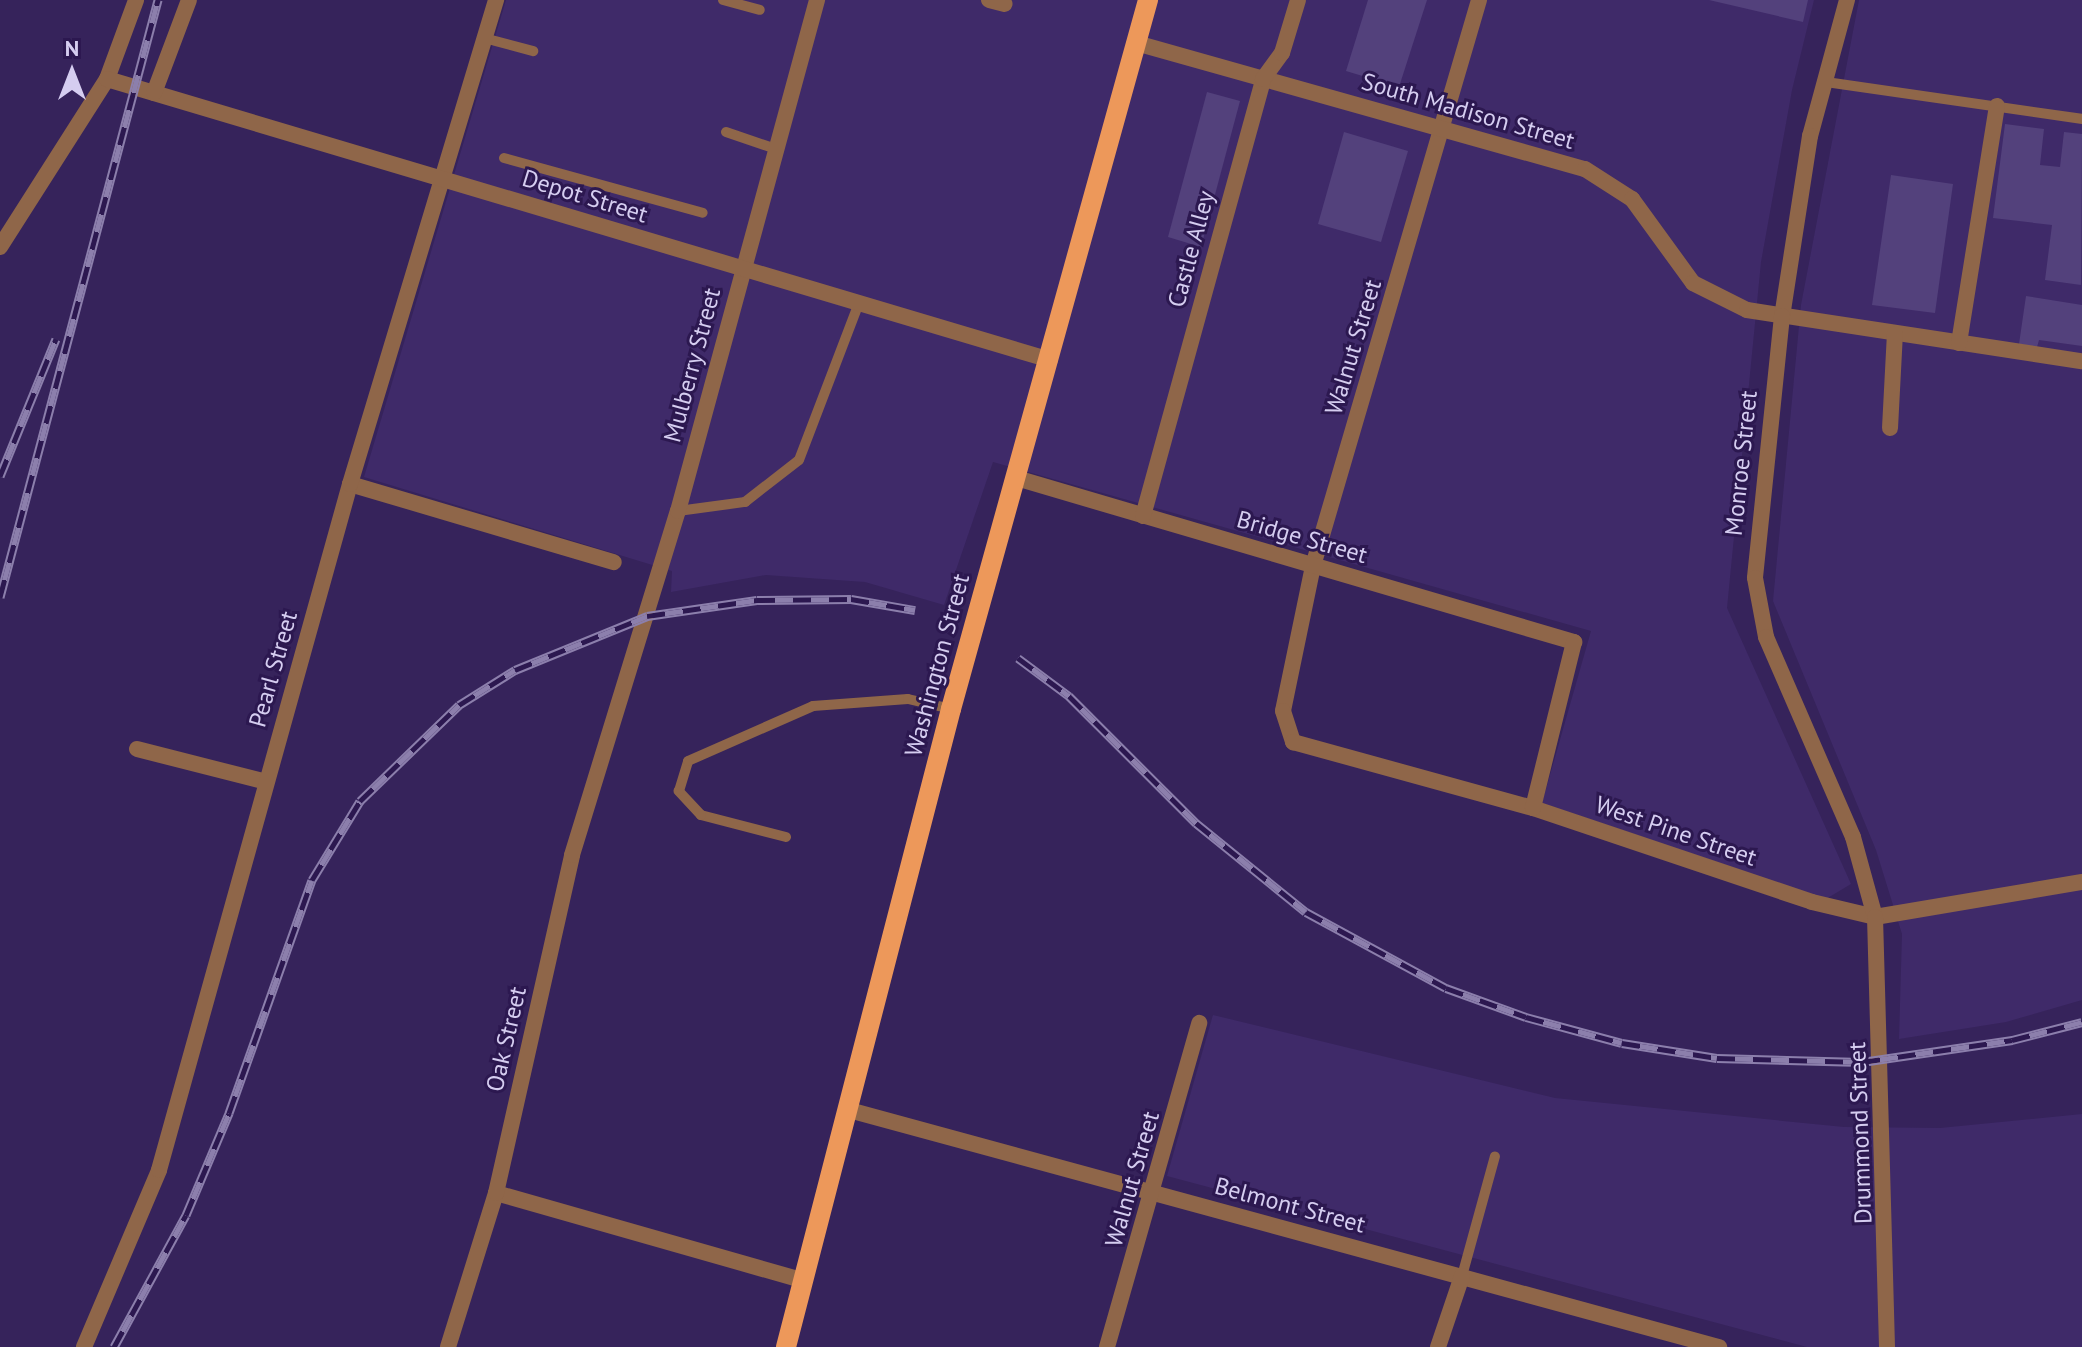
<!DOCTYPE html>
<html>
<head>
<meta charset="utf-8">
<style>
  body { margin:0 }
  #map { position:relative; width:2082px; height:1347px; overflow:hidden; background:#36235b; font-family:"PT Sans",sans-serif }
  div>[style] { position:absolute }
  .built>* { inset:0; background:#3f2a69 }
  .building>* { inset:0; background:#53417c }
  .service>* { height:10px; margin:-5px; padding:0 5px; transform-origin:5px; border-radius:5px; background:#8f6649 }
  .minor>* { height:16px; margin:-8px; padding:0 8px; transform-origin:8px; border-radius:8px; background:#8f6649 }
  .tertiary>* { height:16px; margin:-8px; padding:0 8px; transform-origin:8px; border-radius:8px; background:#8f6649 }
  .primary>* { height:20px; margin:-10px; padding:0 10px; transform-origin:10px; border-radius:10px; background:#ed985a }
  .rail>* { height:9px; margin-top:-4.5px; transform-origin:0; background:repeating-linear-gradient(90deg,#2c1850 0 18px,#8c7fac 0 36px); box-sizing:border-box; border-block:2px solid #8c7fac }
  span { translate:-50% -50%; white-space:nowrap; text-align:center; line-height:1.15; -webkit-text-stroke:6px #2c1850; paint-order:stroke }
  .street-label { font-size:24px; color:#d5cdf0 }
  .north { position:absolute; left:32px; top:32px; width:80px; height:80px; -webkit-text-stroke:6px #2c1850; paint-order:stroke; rotate:0deg; font-size:22px; font-weight:700; line-height:32px; text-align:center; color:#d5cdf0 }
  .north::after { content:''; display:block; margin:auto; width:28px; height:36px; background:#d5cdf0; clip-path:polygon(50% 0,100% 100%,50% 72%,0 100%) }
</style>
</head>
<body>
<div id="map">
  <div class="built">
    <div style="clip-path:polygon(506px 0,1814px 0,1792px 90px,1761px 262px,1727px 608px,1851px 884px,1826px 899px,1542px 803px,1591px 631px,993px 462px,944px 605px,865px 582px,766px 575px,671px 592px,672px 571px,364px 477px)"></div>
    <div style="clip-path:polygon(1859px 0,2082px 0,2082px 1000px,2006px 1022px,1899px 1039px,1902px 934px,1876px 850px,1773px 601px,1801px 305px)"></div>
    <div style="clip-path:polygon(1213px 1015px,1555px 1098px,1844px 1127px,1940px 1128px,2082px 1114px,2082px 1347px,1807px 1347px,1167px 1176px)"></div>
  </div>
  <div class="building">
    <div style="clip-path:polygon(1368px 0,1427px 0,1399px 87px,1346px 71px)"></div>
    <div style="clip-path:polygon(1709px 0,1808px 0,1803px 22px)"></div>
    <div style="clip-path:polygon(1207px 92px,1240px 101px,1201px 247px,1168px 237px)"></div>
    <div style="clip-path:polygon(2005px 124px,2044px 129px,2040px 165px,2060px 167px,2064px 132px,2082px 134px,2081px 285px,2045px 280px,2052px 225px,1993px 218px)"></div>
    <div style="clip-path:polygon(1344px 132px,1408px 151px,1381px 242px,1318px 224px)"></div>
    <div style="clip-path:polygon(1891px 175px,1953px 184px,1935px 313px,1872px 305px)"></div>
    <div style="clip-path:polygon(2026px 296px,2082px 305px,2082px 346px,2039px 340px,2037px 347px,2019px 344px)"></div>
  </div>
  <div class="service">
    <div style="left:723px;top:0;width:38px;rotate:15deg"></div>
    <div style="left:484px;top:38px;width:51px;rotate:14.9deg"></div>
    <div style="left:1826px;top:82px;width:259px;rotate:8.2deg"></div>
    <div style="left:726px;top:132px;width:53px;rotate:18.8deg"></div>
    <div style="left:504px;top:158px;width:206px;rotate:15.4deg"></div>
    <div style="left:678px;top:511px;width:68px;rotate:-7.7deg"></div>
    <div style="left:745px;top:502px;width:68px;rotate:-37.9deg"></div>
    <div style="left:799px;top:460px;width:168px;rotate:-69.1deg"></div>
    <div style="left:786px;top:837px;width:88px;rotate:-165.5deg"></div>
    <div style="left:701px;top:815px;width:33px;rotate:-133deg"></div>
    <div style="left:679px;top:791px;width:31px;rotate:-73deg"></div>
    <div style="left:688px;top:761px;width:137px;rotate:-23.7deg"></div>
    <div style="left:813px;top:706px;width:95px;rotate:-4.2deg"></div>
    <div style="left:908px;top:699px;width:44px;rotate:13.1deg"></div>
    <div style="left:1462px;top:1276px;width:124px;rotate:-74.6deg"></div>
  </div>
  <div class="minor">
    <div style="left:989px;top:0;width:16px;rotate:14deg"></div>
    <div style="left:1479px;top:0;width:590px;rotate:106.35deg"></div>
    <div style="left:1313px;top:566px;width:148px;rotate:101.7deg"></div>
    <div style="left:1283px;top:711px;width:33px;rotate:72deg"></div>
    <div style="left:1293px;top:742px;width:249px;rotate:15.4deg"></div>
    <div style="left:1533px;top:808px;width:294px;rotate:18.6deg"></div>
    <div style="left:1812px;top:902px;width:65px;rotate:13.4deg"></div>
    <div style="left:1875px;top:917px;width:210px;rotate:-9.6deg"></div>
    <div style="left:1136px;top:43px;width:466px;rotate:15.7deg"></div>
    <div style="left:1585px;top:169px;width:56px;rotate:32.6deg"></div>
    <div style="left:1632px;top:199px;width:104px;rotate:54deg"></div>
    <div style="left:1693px;top:283px;width:60px;rotate:26.6deg"></div>
    <div style="left:1747px;top:310px;width:339px;rotate:8.7deg"></div>
    <div style="left:0;top:247px;width:199px;rotate:-57.5deg"></div>
    <div style="left:107px;top:79px;width:84px;rotate:-69.8deg"></div>
    <div style="left:1959px;top:343px;width:240px;rotate:-80.9deg"></div>
    <div style="left:1890px;top:428px;width:94px;rotate:-87deg"></div>
    <div style="left:1016px;top:478px;width:582px;rotate:16.38deg"></div>
    <div style="left:1574px;top:642px;width:171px;rotate:103.9deg"></div>
    <div style="left:350px;top:484px;width:275px;rotate:16.5deg"></div>
    <div style="left:1143px;top:516px;width:453px;rotate:-74.6deg"></div>
    <div style="left:1263px;top:79px;width:32px;rotate:-54deg"></div>
    <div style="left:1282px;top:53px;width:55px;rotate:-73.2deg"></div>
    <div style="left:137px;top:749px;width:133px;rotate:14.3deg"></div>
    <div style="left:849px;top:1110px;width:902px;rotate:15.24deg"></div>
    <div style="left:496px;top:1193px;width:317px;rotate:15.9deg"></div>
    <div style="left:84px;top:1347px;width:192px;rotate:-67deg"></div>
    <div style="left:159px;top:1170px;width:712px;rotate:-74.44deg"></div>
    <div style="left:350px;top:484px;width:506px;rotate:-73.21deg"></div>
    <div style="left:448px;top:1347px;width:161px;rotate:-72.7deg"></div>
    <div style="left:496px;top:1193px;width:346px;rotate:-77.3deg"></div>
    <div style="left:572px;top:855px;width:360px;rotate:-72.9deg"></div>
    <div style="left:678px;top:511px;width:530px;rotate:-74.78deg"></div>
    <div style="left:1107px;top:1347px;width:337px;rotate:-74.1deg"></div>
    <div style="left:1438px;top:1347px;width:75px;rotate:-71.3deg"></div>
  </div>
  <div class="tertiary">
    <div style="left:1847px;top:0;width:141px;rotate:105.2deg"></div>
    <div style="left:1810px;top:136px;width:182px;rotate:98.8deg"></div>
    <div style="left:1782px;top:316px;width:263px;rotate:95.9deg"></div>
    <div style="left:1755px;top:578px;width:60px;rotate:79.4deg"></div>
    <div style="left:1766px;top:637px;width:218px;rotate:66.5deg"></div>
    <div style="left:1853px;top:837px;width:83px;rotate:74.6deg"></div>
    <div style="left:1875px;top:917px;width:430px;rotate:88.4deg"></div>
    <div style="left:107px;top:79px;width:984px;rotate:16.59deg"></div>
    <div style="left:154px;top:93px;width:99px;rotate:-69.4deg"></div>
  </div>
  <div class="primary">
    <div style="left:786px;top:1347px;width:659px;rotate:-75.5deg"></div>
    <div style="left:951px;top:709px;width:736px;rotate:-74.47deg"></div>
  </div>
  <div class="rail">
    <div style="left:0;top:476px;width:148px;rotate:-67.8deg"></div>
    <div style="left:0;top:597px;width:618px;rotate:-75.18deg"></div>
    <div style="left:1018px;top:658px;width:64px;rotate:36.7deg"></div>
    <div style="left:1069px;top:696px;width:180px;rotate:45deg"></div>
    <div style="left:1196px;top:823px;width:141px;rotate:39deg"></div>
    <div style="left:1306px;top:912px;width:159px;rotate:28.5deg"></div>
    <div style="left:1446px;top:988px;width:85px;rotate:19.9deg"></div>
    <div style="left:1526px;top:1017px;width:99px;rotate:15.2deg"></div>
    <div style="left:1622px;top:1043px;width:96px;rotate:9deg"></div>
    <div style="left:1717px;top:1058px;width:145px;rotate:1.6deg"></div>
    <div style="left:1862px;top:1062px;width:152px;rotate:-8.3deg"></div>
    <div style="left:2012px;top:1040px;width:72px;rotate:-14.4deg"></div>
    <div style="left:114px;top:1347px;width:150px;rotate:-61.4deg"></div>
    <div style="left:186px;top:1215px;width:111px;rotate:-67.1deg"></div>
    <div style="left:229px;top:1113px;width:247px;rotate:-70.4deg"></div>
    <div style="left:312px;top:880px;width:92px;rotate:-58.7deg"></div>
    <div style="left:360px;top:801px;width:138px;rotate:-44.1deg"></div>
    <div style="left:459px;top:705px;width:66px;rotate:-32deg"></div>
    <div style="left:515px;top:670px;width:143px;rotate:-22.2deg"></div>
    <div style="left:647px;top:616px;width:111px;rotate:-8.3deg"></div>
    <div style="left:757px;top:600px;width:94px;rotate:-0.6deg"></div>
    <div style="left:851px;top:599px;width:65px;rotate:9.8deg"></div>
  </div>
  <div class="street-label">
    <span style="left:1468px;top:111px;rotate:16deg">South Madison Street</span>
    <span style="left:585px;top:196px;rotate:17deg">Depot Street</span>
    <span style="left:1191px;top:249px;rotate:-75deg">Castle Alley</span>
    <span style="left:1353px;top:347px;rotate:-73deg">Walnut Street</span>
    <span style="left:692px;top:365px;rotate:-75deg">Mulberry Street</span>
    <span style="left:1741px;top:463px;rotate:-84deg">Monroe Street</span>
    <span style="left:1302px;top:537px;rotate:16deg">Bridge Street</span>
    <span style="left:937px;top:665px;rotate:-75deg">Washington Street</span>
    <span style="left:273px;top:669px;rotate:-74deg">Pearl Street</span>
    <span style="left:1676px;top:831px;rotate:19deg">West Pine Street</span>
    <span style="left:506px;top:1039px;rotate:-77deg">Oak Street</span>
    <span style="left:1860px;top:1133px;rotate:-92deg">Drummond Street</span>
    <span style="left:1132px;top:1179px;rotate:-74deg">Walnut Street</span>
    <span style="left:1290px;top:1205px;rotate:15deg">Belmont Street</span>
  </div>
  <div class="north">N</div>
</div>
</body>
</html>
